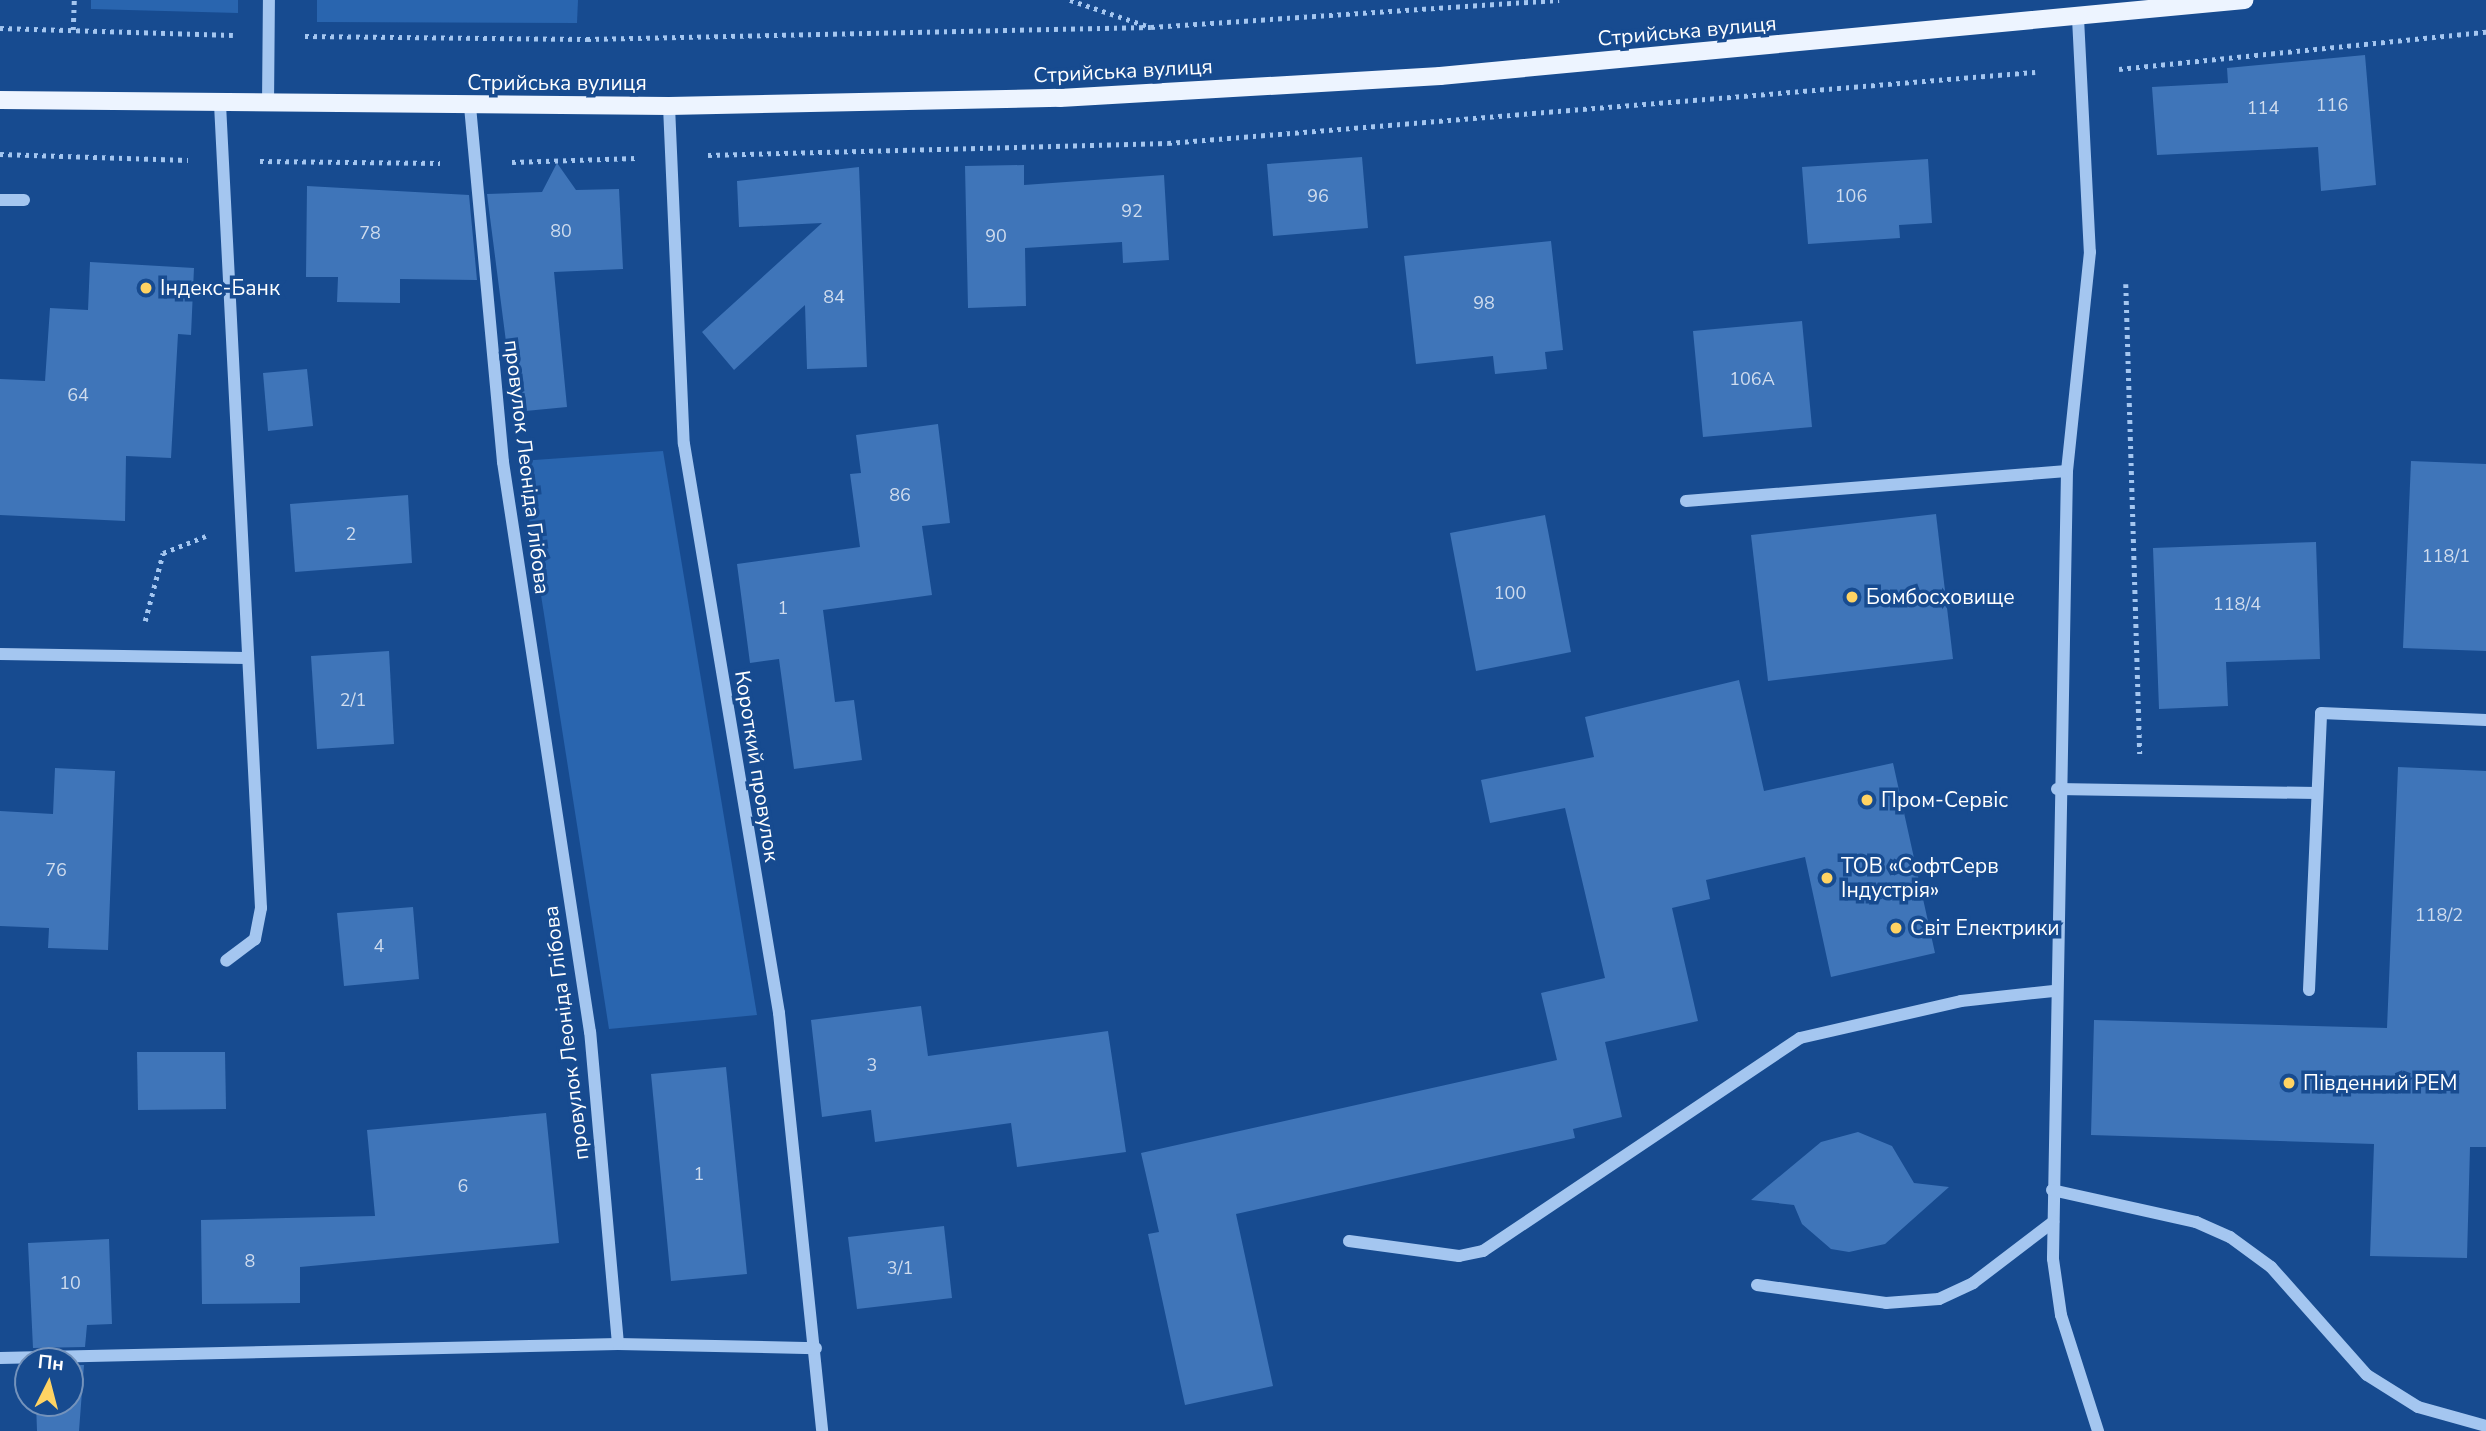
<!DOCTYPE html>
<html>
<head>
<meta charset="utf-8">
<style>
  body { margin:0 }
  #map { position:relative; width:2486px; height:1431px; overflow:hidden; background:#174b90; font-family:"Nunito Sans",sans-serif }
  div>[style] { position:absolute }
  .green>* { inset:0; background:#2965af }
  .building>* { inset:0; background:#3f75b9 }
  .path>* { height:4.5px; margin-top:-2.25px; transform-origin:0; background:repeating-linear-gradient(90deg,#a4c6f0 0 3.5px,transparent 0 8.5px) }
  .minor>* { height:12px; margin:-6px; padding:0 6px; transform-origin:6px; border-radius:6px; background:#a4c6f0 }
  .major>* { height:18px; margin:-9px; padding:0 9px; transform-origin:9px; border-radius:9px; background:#edf4ff }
  .dots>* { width:19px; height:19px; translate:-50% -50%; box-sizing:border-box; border:4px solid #174b90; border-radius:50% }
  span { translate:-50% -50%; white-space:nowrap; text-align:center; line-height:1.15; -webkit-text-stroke:7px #174b90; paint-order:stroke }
  .number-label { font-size:18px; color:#cfdcee }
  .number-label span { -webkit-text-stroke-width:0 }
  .street-label { font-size:21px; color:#fff }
  .poi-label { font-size:21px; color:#fff }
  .left { translate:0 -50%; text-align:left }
  .north { position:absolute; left:14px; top:1347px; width:70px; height:70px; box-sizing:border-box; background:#174b90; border:2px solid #7493bc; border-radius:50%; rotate:6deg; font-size:19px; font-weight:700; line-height:28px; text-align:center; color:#fff }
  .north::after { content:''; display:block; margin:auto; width:24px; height:32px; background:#ffd363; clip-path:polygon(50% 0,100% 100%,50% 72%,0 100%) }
</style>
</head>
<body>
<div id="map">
  <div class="green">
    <div style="clip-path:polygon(91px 0,238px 0,238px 13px,91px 9px)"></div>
    <div style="clip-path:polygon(317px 0,578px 0,577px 23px,317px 22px)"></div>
    <div style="clip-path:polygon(663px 451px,757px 1015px,609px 1029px,520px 461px)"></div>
  </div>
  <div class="building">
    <div style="clip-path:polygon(2365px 55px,2376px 185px,2321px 191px,2318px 147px,2157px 155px,2152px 87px,2228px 83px,2227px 68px)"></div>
    <div style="clip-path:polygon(1362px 157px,1368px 228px,1273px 236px,1267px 164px)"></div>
    <div style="clip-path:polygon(1928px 159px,1932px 223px,1899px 225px,1900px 238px,1808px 244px,1802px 167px)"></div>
    <div style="clip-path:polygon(557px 163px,576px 190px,619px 189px,623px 269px,554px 272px,567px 407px,515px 412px,487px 194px,542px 192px)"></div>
    <div style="clip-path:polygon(1024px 165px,1024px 185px,1164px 175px,1169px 260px,1123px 263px,1122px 242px,1025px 248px,1026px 306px,968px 308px,965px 166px)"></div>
    <div style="clip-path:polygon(859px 167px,867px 367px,807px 369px,805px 305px,734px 370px,702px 332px,822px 223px,739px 227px,737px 181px)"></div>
    <div style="clip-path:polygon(307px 186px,469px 195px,477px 280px,400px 279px,400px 303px,337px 302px,338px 277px,306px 277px)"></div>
    <div style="clip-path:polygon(1551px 241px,1563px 350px,1545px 352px,1547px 369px,1495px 374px,1493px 356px,1416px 364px,1404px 256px)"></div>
    <div style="clip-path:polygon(90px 262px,194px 268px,191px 335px,178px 334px,171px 458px,126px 456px,125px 521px,0 515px,0 379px,45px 381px,50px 308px,88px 310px)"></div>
    <div style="clip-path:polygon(1802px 321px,1812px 427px,1703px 437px,1693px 331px)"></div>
    <div style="clip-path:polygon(307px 369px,313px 426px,268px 431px,263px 373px)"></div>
    <div style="clip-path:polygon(938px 424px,950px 523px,922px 526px,932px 595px,823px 610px,835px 702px,854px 700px,862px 760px,794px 769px,779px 659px,750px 663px,737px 564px,860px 547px,850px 474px,861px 473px,856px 435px)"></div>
    <div style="clip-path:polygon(2411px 461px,2486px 464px,2486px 651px,2403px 648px)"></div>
    <div style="clip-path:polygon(408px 495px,412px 563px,295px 572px,290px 504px)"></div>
    <div style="clip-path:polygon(1936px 514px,1953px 659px,1768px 681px,1751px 535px)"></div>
    <div style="clip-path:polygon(1545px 515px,1571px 652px,1476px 671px,1450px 533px)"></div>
    <div style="clip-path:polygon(2316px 542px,2320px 659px,2226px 662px,2228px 706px,2159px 709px,2153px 548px)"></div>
    <div style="clip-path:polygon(389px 651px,394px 744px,317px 749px,311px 656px)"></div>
    <div style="clip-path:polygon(1739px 680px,1764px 791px,1893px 763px,1935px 953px,1831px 977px,1805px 857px,1706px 880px,1710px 899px,1672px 908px,1698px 1021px,1605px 1042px,1622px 1117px,1573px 1129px,1575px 1138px,1236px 1214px,1273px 1386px,1185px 1405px,1148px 1234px,1159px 1232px,1141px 1153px,1557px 1060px,1541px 993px,1605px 978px,1565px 808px,1490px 823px,1481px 780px,1594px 757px,1585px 717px)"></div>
    <div style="clip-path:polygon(2398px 767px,2486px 771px,2486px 1147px,2470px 1147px,2467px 1258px,2370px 1256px,2374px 1144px,2091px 1135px,2094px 1020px,2387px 1028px)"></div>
    <div style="clip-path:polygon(55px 768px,115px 771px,108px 950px,48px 948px,49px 928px,0 926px,0 811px,53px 814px)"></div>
    <div style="clip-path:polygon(413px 907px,419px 979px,344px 986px,337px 913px)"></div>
    <div style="clip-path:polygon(921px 1006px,928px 1056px,1108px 1031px,1126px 1152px,1017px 1167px,1011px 1123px,875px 1142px,871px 1110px,822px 1117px,811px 1020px)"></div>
    <div style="clip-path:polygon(137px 1052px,225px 1052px,226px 1109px,138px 1110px)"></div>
    <div style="clip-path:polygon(726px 1067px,747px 1274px,671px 1281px,651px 1074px)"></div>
    <div style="clip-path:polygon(546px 1113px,559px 1243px,300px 1267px,300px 1303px,202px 1304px,201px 1220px,375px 1216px,367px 1130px)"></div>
    <div style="clip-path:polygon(1858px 1132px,1892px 1146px,1914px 1183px,1949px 1187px,1885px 1244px,1849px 1252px,1831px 1249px,1802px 1224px,1794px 1205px,1751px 1200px,1821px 1142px)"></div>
    <div style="clip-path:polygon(944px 1226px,952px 1298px,857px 1309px,848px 1237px)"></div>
    <div style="clip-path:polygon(109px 1239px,112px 1324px,87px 1325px,85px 1347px,33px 1348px,28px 1243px)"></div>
    <div style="clip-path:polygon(70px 1365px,84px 1365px,79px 1431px,37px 1431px,36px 1403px,70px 1403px)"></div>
  </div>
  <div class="path">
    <div style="left:1070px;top:0;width:81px;rotate:18.7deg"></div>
    <div style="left:0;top:28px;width:233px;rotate:1.7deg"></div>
    <div style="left:73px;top:30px;width:30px;rotate:-88deg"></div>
    <div style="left:305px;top:36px;width:282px;rotate:0.6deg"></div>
    <div style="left:587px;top:39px;width:564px;rotate:-1.22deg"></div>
    <div style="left:1151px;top:27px;width:409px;rotate:-3.8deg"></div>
    <div style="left:2119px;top:69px;width:369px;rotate:-5.8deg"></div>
    <div style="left:0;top:154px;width:188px;rotate:1.8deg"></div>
    <div style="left:708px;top:155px;width:460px;rotate:-1.5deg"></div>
    <div style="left:1168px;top:143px;width:870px;rotate:-4.68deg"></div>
    <div style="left:260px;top:161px;width:180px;rotate:0.6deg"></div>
    <div style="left:512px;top:162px;width:124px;rotate:-1.8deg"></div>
    <div style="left:2126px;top:284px;width:470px;rotate:88.3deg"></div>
    <div style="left:145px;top:621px;width:70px;rotate:-75.2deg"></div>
    <div style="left:163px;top:553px;width:46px;rotate:-21.6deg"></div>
  </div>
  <div class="minor">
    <div style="left:2078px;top:18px;width:234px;rotate:87.1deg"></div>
    <div style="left:2090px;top:252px;width:220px;rotate:96deg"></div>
    <div style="left:2067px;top:471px;width:788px;rotate:91.02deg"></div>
    <div style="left:2053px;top:1259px;width:57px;rotate:81.9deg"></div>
    <div style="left:2061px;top:1315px;width:122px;rotate:72.3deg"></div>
    <div style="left:220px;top:104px;width:805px;rotate:87.08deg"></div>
    <div style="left:261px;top:908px;width:32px;rotate:101deg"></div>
    <div style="left:255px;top:939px;width:36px;rotate:143deg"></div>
    <div style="left:268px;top:105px;width:105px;rotate:-89.5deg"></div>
    <div style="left:669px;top:106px;width:338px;rotate:87.5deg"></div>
    <div style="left:684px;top:444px;width:577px;rotate:80.52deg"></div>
    <div style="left:779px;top:1013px;width:420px;rotate:84.1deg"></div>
    <div style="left:0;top:200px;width:24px"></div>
    <div style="left:1686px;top:501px;width:382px;rotate:-4.5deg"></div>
    <div style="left:0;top:654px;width:247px;rotate:0.9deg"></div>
    <div style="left:2057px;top:789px;width:260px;rotate:0.9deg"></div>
    <div style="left:2309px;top:990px;width:277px;rotate:-87.5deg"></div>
    <div style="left:2321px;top:713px;width:165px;rotate:2.4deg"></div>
    <div style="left:2052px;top:1190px;width:148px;rotate:12.5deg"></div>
    <div style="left:2196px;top:1222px;width:37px;rotate:24deg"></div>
    <div style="left:2230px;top:1237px;width:51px;rotate:36.2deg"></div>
    <div style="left:2271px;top:1267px;width:144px;rotate:48.4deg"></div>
    <div style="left:2367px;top:1375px;width:60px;rotate:32.1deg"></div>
    <div style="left:2418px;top:1407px;width:71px;rotate:15.6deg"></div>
    <div style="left:1349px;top:1241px;width:111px;rotate:7.8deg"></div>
    <div style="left:1459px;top:1256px;width:25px;rotate:-12deg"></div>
    <div style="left:1483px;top:1251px;width:382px;rotate:-33.9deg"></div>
    <div style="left:1800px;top:1038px;width:165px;rotate:-12.9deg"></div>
    <div style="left:1961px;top:1001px;width:93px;rotate:-6.2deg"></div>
    <div style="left:1757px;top:1285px;width:130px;rotate:7.9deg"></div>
    <div style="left:1886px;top:1303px;width:53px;rotate:-4.3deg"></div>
    <div style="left:1939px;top:1299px;width:38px;rotate:-25deg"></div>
    <div style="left:1973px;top:1283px;width:101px;rotate:-37.3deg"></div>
    <div style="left:618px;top:1344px;width:198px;rotate:1.2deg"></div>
    <div style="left:0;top:1358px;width:618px;rotate:-1.3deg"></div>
    <div style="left:618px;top:1344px;width:313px;rotate:-95.1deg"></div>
    <div style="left:590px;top:1032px;width:577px;rotate:-98.68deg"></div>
    <div style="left:503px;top:462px;width:358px;rotate:-95.3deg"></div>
  </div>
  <div class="major">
    <div style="left:0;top:100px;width:669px;rotate:0.51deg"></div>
    <div style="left:669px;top:106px;width:391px;rotate:-1.2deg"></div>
    <div style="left:1060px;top:98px;width:381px;rotate:-3.3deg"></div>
    <div style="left:1440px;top:76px;width:808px;rotate:-5.4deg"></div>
  </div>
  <div class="dots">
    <div style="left:146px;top:288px;background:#ffd363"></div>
    <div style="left:1852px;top:597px;background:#ffd363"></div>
    <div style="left:1867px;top:800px;background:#ffd363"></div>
    <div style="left:1827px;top:878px;background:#ffd363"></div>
    <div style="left:1896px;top:928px;background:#ffd363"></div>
    <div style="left:2289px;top:1083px;background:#ffd363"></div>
  </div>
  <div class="number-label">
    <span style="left:2332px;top:105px">116</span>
    <span style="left:2263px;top:108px">114</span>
    <span style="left:1318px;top:196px">96</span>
    <span style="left:1851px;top:196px">106</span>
    <span style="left:1132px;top:211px">92</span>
    <span style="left:561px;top:231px">80</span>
    <span style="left:370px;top:233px">78</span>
    <span style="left:996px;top:236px">90</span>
    <span style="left:834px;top:297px">84</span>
    <span style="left:1484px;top:303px">98</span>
    <span style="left:1752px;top:379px">106А</span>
    <span style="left:78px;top:395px">64</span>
    <span style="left:900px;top:495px">86</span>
    <span style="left:351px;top:534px">2</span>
    <span style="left:2446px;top:556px">118/1</span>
    <span style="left:1510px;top:593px">100</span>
    <span style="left:2237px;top:604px">118/4</span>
    <span style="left:783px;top:608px">1</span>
    <span style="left:353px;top:700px">2/1</span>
    <span style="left:56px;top:870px">76</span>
    <span style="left:2439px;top:915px">118/2</span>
    <span style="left:379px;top:946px">4</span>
    <span style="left:872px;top:1065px">3</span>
    <span style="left:699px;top:1174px">1</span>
    <span style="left:463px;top:1186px">6</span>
    <span style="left:250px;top:1261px">8</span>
    <span style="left:900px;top:1268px">3/1</span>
    <span style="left:70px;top:1283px">10</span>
  </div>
  <div class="street-label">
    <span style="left:1687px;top:31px;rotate:-5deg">Стрийська вулиця</span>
    <span style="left:1123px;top:71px;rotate:-3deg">Стрийська вулиця</span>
    <span style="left:557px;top:83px">Стрийська вулиця</span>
    <span style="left:527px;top:467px;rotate:83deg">провулок Леоніда Глібова</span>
    <span style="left:757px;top:766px;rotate:81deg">Короткий провулок</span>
    <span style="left:566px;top:1033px;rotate:-97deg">провулок Леоніда Глібова</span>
  </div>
  <div class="poi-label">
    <span class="left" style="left:160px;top:288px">Індекс-Банк</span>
    <span class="left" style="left:1866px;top:597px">Бомбосховище</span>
    <span class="left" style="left:1881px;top:800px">Пром-Сервіс</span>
    <span class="left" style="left:1841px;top:878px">ТОВ «СофтСерв<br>Індустрія»</span>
    <span class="left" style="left:1910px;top:928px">Світ Електрики</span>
    <span class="left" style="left:2303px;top:1083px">Південний РЕМ</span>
  </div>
  <div class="north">Пн</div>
</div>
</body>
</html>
